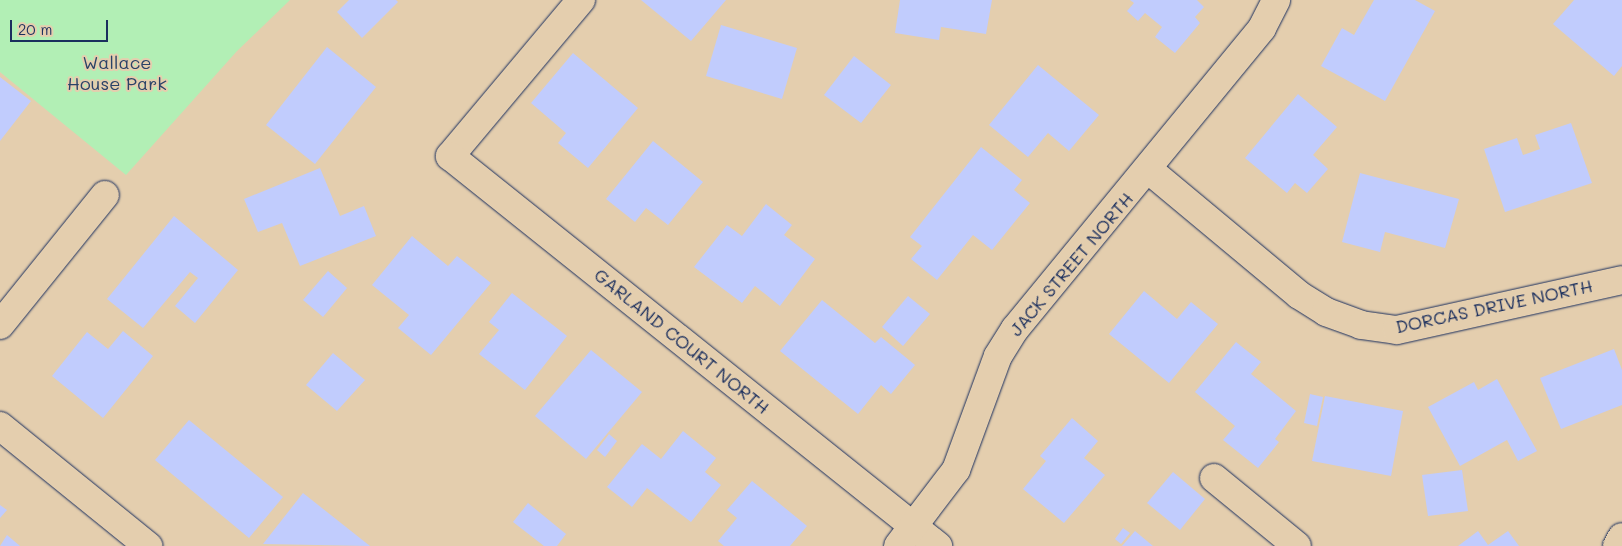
<!DOCTYPE html>
<html>
<head>
<meta charset="utf-8">
<style>
  body { margin:0 }
  #map { position:relative; width:1622px; height:546px; overflow:hidden; background:#e4ceae; font-family:Mali,sans-serif }
  div>[style] { position:absolute }
  .green>* { inset:0; background:#b2efb5 }
  .building>* { inset:0; background:#c1ccfd }
  .roads { filter:drop-shadow(0 0 1px #1b2f5e) drop-shadow(0 0 1px #1b2f5e) }
  .minor>* { height:28px; margin:-14px; padding:0 14px; transform-origin:14px; border-radius:14px; background:#e4ceae }
  span { translate:-50% -50%; white-space:nowrap; text-align:center; line-height:1.15; -webkit-text-stroke:4px #e4ceae; paint-order:stroke }
  .park-label { font-size:18px; color:#2a4267 }
  .street-label { font-size:18px; color:#1b2f5e }
  .scale { position:absolute; left:10px; top:20px; width:98px; height:22px; box-sizing:border-box; border:2px solid #1b2f5e; border-top:0; padding-left:6px; font-size:15px; line-height:18px; white-space:nowrap; color:#1b2f5e; -webkit-text-stroke:4px #e4ceae; paint-order:stroke }
</style>
</head>
<body>
<div id="map">
  <div class="green">
    <div style="clip-path:polygon(0 0,290px 0,237px 51px,126px 175px,0 72px)"></div>
  </div>
  <div class="building">
    <div style="clip-path:polygon(349px 0,396px 0,398px 2px,362px 38px,337px 12px)"></div>
    <div style="clip-path:polygon(641px 0,726px 0,691px 41px)"></div>
    <div style="clip-path:polygon(900px 0,992px 0,986px 34px,941px 27px,939px 40px,895px 33px)"></div>
    <div style="clip-path:polygon(1130px 0,1197px 0,1204px 7px,1195px 17px,1200px 23px,1175px 53px,1155px 37px,1162px 27px,1145px 13px,1138px 21px,1127px 11px,1134px 3px)"></div>
    <div style="clip-path:polygon(1374px 0,1415px 0,1435px 11px,1385px 101px,1321px 66px,1342px 28px,1354px 35px)"></div>
    <div style="clip-path:polygon(1574px 0,1622px 0,1622px 66px,1614px 76px,1553px 24px)"></div>
    <div style="clip-path:polygon(721px 25px,797px 48px,782px 99px,706px 76px)"></div>
    <div style="clip-path:polygon(327px 47px,376px 87px,315px 164px,266px 125px)"></div>
    <div style="clip-path:polygon(573px 53px,638px 108px,588px 168px,558px 143px,566px 133px,531px 103px)"></div>
    <div style="clip-path:polygon(854px 56px,891px 85px,861px 123px,824px 95px)"></div>
    <div style="clip-path:polygon(1038px 65px,1099px 115px,1069px 151px,1048px 133px,1028px 157px,989px 125px)"></div>
    <div style="clip-path:polygon(0 77px,31px 101px,0 141px)"></div>
    <div style="clip-path:polygon(1298px 94px,1337px 127px,1313px 155px,1328px 169px,1307px 193px,1295px 183px,1287px 193px,1245px 158px)"></div>
    <div style="clip-path:polygon(1571px 123px,1592px 183px,1505px 212px,1484px 149px,1517px 138px,1523px 155px,1540px 149px,1535px 135px)"></div>
    <div style="clip-path:polygon(653px 141px,703px 182px,668px 225px,646px 208px,635px 222px,606px 199px)"></div>
    <div style="clip-path:polygon(981px 147px,1022px 180px,1014px 190px,1030px 203px,992px 250px,973px 235px,937px 280px,911px 259px,922px 246px,910px 237px)"></div>
    <div style="clip-path:polygon(320px 168px,340px 216px,364px 206px,376px 236px,300px 266px,282px 223px,258px 232px,244px 199px)"></div>
    <div style="clip-path:polygon(1360px 173px,1459px 199px,1445px 248px,1385px 232px,1380px 252px,1342px 242px)"></div>
    <div style="clip-path:polygon(766px 204px,792px 225px,784px 235px,815px 259px,780px 306px,755px 286px,742px 303px,694px 267px,727px 225px,742px 236px)"></div>
    <div style="clip-path:polygon(174px 216px,238px 270px,195px 323px,175px 306px,198px 278px,190px 272px,143px 328px,107px 299px)"></div>
    <div style="clip-path:polygon(412px 236px,448px 266px,457px 256px,491px 283px,431px 355px,398px 328px,409px 315px,372px 285px)"></div>
    <div style="clip-path:polygon(328px 271px,347px 288px,323px 317px,303px 300px)"></div>
    <div style="clip-path:polygon(1144px 291px,1177px 319px,1191px 302px,1218px 324px,1169px 383px,1109px 334px)"></div>
    <div style="clip-path:polygon(512px 293px,567px 336px,525px 390px,479px 354px,499px 330px,489px 322px)"></div>
    <div style="clip-path:polygon(908px 296px,930px 314px,903px 346px,882px 327px)"></div>
    <div style="clip-path:polygon(822px 300px,875px 343px,881px 337px,915px 365px,891px 394px,881px 385px,858px 414px,780px 351px)"></div>
    <div style="clip-path:polygon(123px 331px,153px 356px,103px 418px,52px 376px,87px 332px,108px 349px)"></div>
    <div style="clip-path:polygon(1236px 342px,1261px 362px,1251px 374px,1296px 411px,1275px 439px,1279px 442px,1258px 468px,1223px 440px,1235px 426px,1195px 392px)"></div>
    <div style="clip-path:polygon(1614px 349px,1622px 370px,1622px 405px,1561px 429px,1540px 378px)"></div>
    <div style="clip-path:polygon(591px 350px,642px 392px,586px 459px,535px 416px)"></div>
    <div style="clip-path:polygon(333px 353px,365px 380px,337px 411px,306px 385px)"></div>
    <div style="clip-path:polygon(1497px 379px,1537px 451px,1518px 461px,1507px 440px,1460px 466px,1428px 407px,1474px 382px,1478px 390px)"></div>
    <div style="clip-path:polygon(1310px 394px,1323px 397px,1317px 426px,1304px 423px)"></div>
    <div style="clip-path:polygon(1325px 396px,1403px 411px,1391px 476px,1312px 461px)"></div>
    <div style="clip-path:polygon(1072px 418px,1098px 441px,1084px 458px,1105px 475px,1064px 523px,1023px 489px,1046px 461px,1040px 456px)"></div>
    <div style="clip-path:polygon(189px 420px,283px 497px,249px 538px,155px 460px)"></div>
    <div style="clip-path:polygon(683px 431px,716px 458px,705px 472px,721px 485px,691px 522px,647px 488px,632px 507px,607px 487px,642px 444px,661px 459px)"></div>
    <div style="clip-path:polygon(609px 434px,617px 441px,605px 457px,597px 450px)"></div>
    <div style="clip-path:polygon(1462px 470px,1468px 511px,1428px 516px,1422px 475px)"></div>
    <div style="clip-path:polygon(1173px 472px,1205px 499px,1180px 530px,1147px 503px)"></div>
    <div style="clip-path:polygon(752px 481px,807px 526px,790px 546px,724px 546px,718px 541px,737px 518px,727px 510px)"></div>
    <div style="clip-path:polygon(303px 493px,370px 546px,263px 544px)"></div>
    <div style="clip-path:polygon(528px 503px,566px 534px,557px 546px,544px 546px,513px 522px)"></div>
    <div style="clip-path:polygon(0 505px,7px 510px,0 518px)"></div>
    <div style="clip-path:polygon(1123px 528px,1130px 533px,1121px 544px,1115px 539px)"></div>
    <div style="clip-path:polygon(1135px 531px,1153px 546px,1122px 546px)"></div>
    <div style="clip-path:polygon(1478px 531px,1488px 545px,1508px 531px,1519px 546px,1458px 546px)"></div>
    <div style="clip-path:polygon(7px 535px,20px 546px,0 546px)"></div>
  </div>
  <div class="roads">
    <div class="minor">
      <div style="left:581px;top:0;width:204px;rotate:130deg"></div>
      <div style="left:450px;top:156px;width:625px;rotate:38.63deg"></div>
      <div style="left:1149px;top:170px;width:195px;rotate:39.8deg"></div>
      <div style="left:1299px;top:295px;width:32px;rotate:32deg"></div>
      <div style="left:1326px;top:312px;width:37px;rotate:20deg"></div>
      <div style="left:1361px;top:325px;width:36px;rotate:8deg"></div>
      <div style="left:1397px;top:330px;width:230px;rotate:-12.5deg"></div>
      <div style="left:0;top:325px;width:167px;rotate:-51.1deg"></div>
      <div style="left:0;top:426px;width:191px;rotate:39deg"></div>
      <div style="left:1214px;top:478px;width:107px;rotate:39.3deg"></div>
      <div style="left:898px;top:546px;width:96px;rotate:-52.7deg"></div>
      <div style="left:956px;top:470px;width:121px;rotate:-69.8deg"></div>
      <div style="left:998px;top:356px;width:32px;rotate:-58deg"></div>
      <div style="left:1015px;top:329px;width:389px;rotate:-50.6deg"></div>
      <div style="left:1262px;top:28px;width:31px;rotate:-63deg"></div>
      <div style="left:1617px;top:546px;width:10px;rotate:-61deg"></div>
    </div>
  </div>
  <div class="park-label">
    <span style="left:117px;top:73px">Wallace<br>House Park</span>
  </div>
  <div class="street-label">
    <span style="left:1071px;top:264px;rotate:-50deg">JACK STREET NORTH</span>
    <span style="left:1494px;top:306px;rotate:-12deg">DORCAS DRIVE NORTH</span>
    <span style="left:682px;top:341px;rotate:39deg">GARLAND COURT NORTH</span>
  </div>
  <div class="scale">20 m</div>
</div>
</body>
</html>
